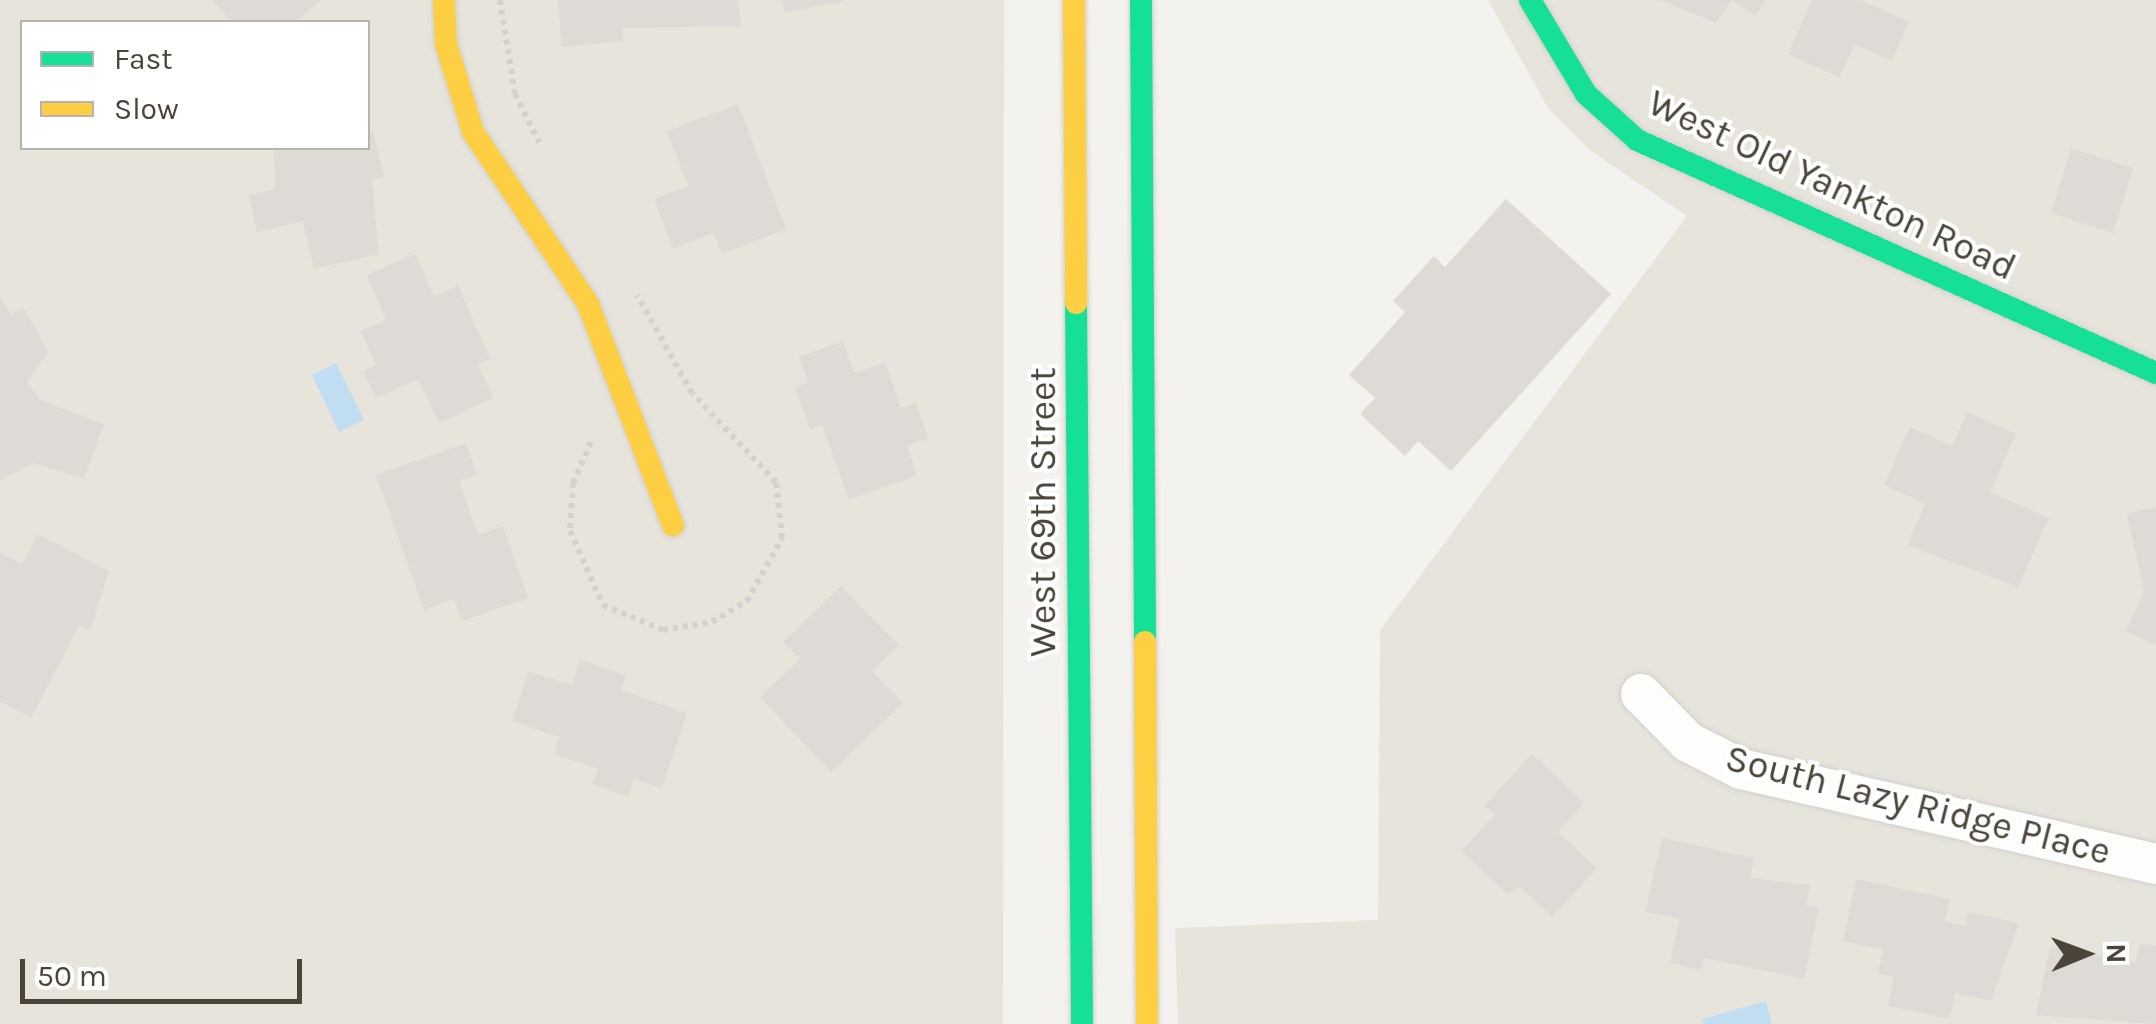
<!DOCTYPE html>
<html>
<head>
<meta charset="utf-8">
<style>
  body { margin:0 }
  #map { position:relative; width:2156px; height:1024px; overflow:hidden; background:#f4f2ee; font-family:Karla,sans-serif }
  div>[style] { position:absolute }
  .residential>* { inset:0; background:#e7e4dc }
  .water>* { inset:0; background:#c0ddf1 }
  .building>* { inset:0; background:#dedbd6 }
  .path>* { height:6px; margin-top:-3px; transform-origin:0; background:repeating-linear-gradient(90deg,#d3d2cc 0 5px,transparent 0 10px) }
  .roads { filter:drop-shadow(0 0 2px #d2d0cb) drop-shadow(0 0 2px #d2d0cb) }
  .street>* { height:40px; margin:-20px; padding:0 20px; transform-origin:20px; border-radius:20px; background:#fdfdfc }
  .fast>* { height:22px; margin:-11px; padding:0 11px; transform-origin:11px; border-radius:11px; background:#16e098 }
  .slow>* { height:22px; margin:-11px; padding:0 11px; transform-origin:11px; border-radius:11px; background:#ffcf43 }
  span { translate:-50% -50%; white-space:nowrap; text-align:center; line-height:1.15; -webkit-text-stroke:8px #fff; paint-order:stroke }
  .street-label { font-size:38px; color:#4b4439 }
  .legend { position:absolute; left:20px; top:20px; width:350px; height:130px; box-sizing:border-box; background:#fff; border:2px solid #b7b4b0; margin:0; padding:12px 18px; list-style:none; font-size:30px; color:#4b4439 }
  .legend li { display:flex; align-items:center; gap:20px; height:50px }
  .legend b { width:50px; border:2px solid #b7b4b0 }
  .north { position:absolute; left:2036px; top:904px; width:100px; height:100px; -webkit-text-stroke:8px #fff; paint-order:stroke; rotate:89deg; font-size:28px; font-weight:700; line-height:40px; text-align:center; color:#4b4439 }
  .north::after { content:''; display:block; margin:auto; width:35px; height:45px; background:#4b4439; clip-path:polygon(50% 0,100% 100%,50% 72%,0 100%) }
  .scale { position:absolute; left:20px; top:959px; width:282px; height:45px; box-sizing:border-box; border:5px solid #4b4439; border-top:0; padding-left:12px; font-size:30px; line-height:35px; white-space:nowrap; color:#4b4439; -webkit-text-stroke:8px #fff; paint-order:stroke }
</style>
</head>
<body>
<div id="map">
  <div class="residential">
    <div style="clip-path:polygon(evenodd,0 0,1004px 0,1003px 1024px,0 1024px,0 0,22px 22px,368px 22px,368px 148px,22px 148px,22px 22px)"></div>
    <div style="clip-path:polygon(1488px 0,2156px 0,2156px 1024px,1178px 1024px,1175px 928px,1378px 920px,1380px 630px,1687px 216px,1591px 151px,1548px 108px)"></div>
  </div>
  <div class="water">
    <div style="clip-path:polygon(336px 363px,364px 420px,339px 432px,312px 375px)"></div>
    <div style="clip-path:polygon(1766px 1001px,1772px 1024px,1704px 1024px,1702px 1019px)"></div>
  </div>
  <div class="building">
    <div style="clip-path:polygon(212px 0,321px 0,296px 22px,232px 22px)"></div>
    <div style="clip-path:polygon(558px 0,738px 0,741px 26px,622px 28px,623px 41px,562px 47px)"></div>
    <div style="clip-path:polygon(782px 0,842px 0,842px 2px,785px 12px)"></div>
    <div style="clip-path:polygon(1661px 0,1766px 0,1755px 16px,1732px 0,1716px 23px)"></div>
    <div style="clip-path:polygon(1812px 0,1860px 0,1909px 22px,1892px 61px,1855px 44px,1839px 77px,1788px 54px)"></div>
    <div style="clip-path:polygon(738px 104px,786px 229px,722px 254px,713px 233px,673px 249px,654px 199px,688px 186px,667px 131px)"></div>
    <div style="clip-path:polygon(372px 128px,384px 177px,372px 180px,379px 254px,314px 269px,303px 221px,257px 232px,249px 195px,275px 189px,274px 148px,368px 148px)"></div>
    <div style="clip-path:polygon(2071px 148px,2133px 168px,2113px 233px,2051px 213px)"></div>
    <div style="clip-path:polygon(1506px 199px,1611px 294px,1451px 471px,1418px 441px,1405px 456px,1360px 414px,1375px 398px,1349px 375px,1405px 312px,1393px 301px,1434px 256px,1445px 267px)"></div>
    <div style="clip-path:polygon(415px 254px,434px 296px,458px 285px,490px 359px,478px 364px,493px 398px,439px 423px,418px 379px,376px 398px,363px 371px,376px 365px,361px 331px,386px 320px,367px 275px)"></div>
    <div style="clip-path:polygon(0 295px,11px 315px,23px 307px,48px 352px,27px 382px,40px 400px,104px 424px,84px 479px,34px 463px,0 480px)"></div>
    <div style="clip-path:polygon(843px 341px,854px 373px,885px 362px,901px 408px,916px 402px,928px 438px,907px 446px,917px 475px,849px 500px,822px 425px,810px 429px,795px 387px,808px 382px,799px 357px)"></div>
    <div style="clip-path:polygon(1967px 412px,2016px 434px,1990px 492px,2049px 518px,2018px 587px,1907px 545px,1925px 504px,1884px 485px,1910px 427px,1952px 446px)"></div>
    <div style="clip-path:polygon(466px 443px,477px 475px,459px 481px,478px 535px,503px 526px,528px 598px,462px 621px,454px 599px,424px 610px,376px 475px)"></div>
    <div style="clip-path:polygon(2156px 507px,2156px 645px,2126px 631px,2144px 591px,2127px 514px)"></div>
    <div style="clip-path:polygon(38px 534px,109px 571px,90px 631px,79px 625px,31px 718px,0 702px,0 553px,22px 564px)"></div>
    <div style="clip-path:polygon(841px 586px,899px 645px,872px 671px,903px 703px,831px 772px,760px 697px,800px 659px,783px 642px)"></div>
    <div style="clip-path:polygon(580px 660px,626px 676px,621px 690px,687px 713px,662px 788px,634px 779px,628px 797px,592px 784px,598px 769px,554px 754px,559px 737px,512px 721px,529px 671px,572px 685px)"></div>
    <div style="clip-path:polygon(1532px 754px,1584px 803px,1558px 832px,1597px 868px,1552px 917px,1518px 886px,1509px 895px,1461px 851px,1495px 815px,1484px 806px)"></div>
    <div style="clip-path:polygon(1662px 838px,1754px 858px,1750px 878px,1810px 885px,1806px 905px,1819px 908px,1804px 979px,1704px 958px,1701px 970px,1670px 963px,1680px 919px,1645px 912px)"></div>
    <div style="clip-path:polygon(1856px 879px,1950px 899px,1945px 921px,1965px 926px,1968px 912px,2019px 923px,1991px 1001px,1955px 993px,1950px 1019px,1888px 1006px,1894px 977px,1878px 974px,1883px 950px,1843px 941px)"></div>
    <div style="clip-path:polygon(2140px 943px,2156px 946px,2156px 1024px,2036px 1015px,2050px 947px,2136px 963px)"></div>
  </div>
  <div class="path">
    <div style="left:500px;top:0;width:95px;rotate:80.9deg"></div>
    <div style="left:515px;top:94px;width:54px;rotate:63.4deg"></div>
    <div style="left:591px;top:442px;width:45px;rotate:113.7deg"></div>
    <div style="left:573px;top:483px;width:48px;rotate:93.6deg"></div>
    <div style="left:570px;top:531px;width:81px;rotate:66deg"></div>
    <div style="left:603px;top:605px;width:65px;rotate:22.6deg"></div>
    <div style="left:663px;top:630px;width:50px;rotate:-9.3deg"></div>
    <div style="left:712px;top:622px;width:41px;rotate:-31deg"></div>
    <div style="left:747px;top:601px;width:72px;rotate:-60.9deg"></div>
    <div style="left:782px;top:538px;width:56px;rotate:-96.1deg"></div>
    <div style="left:776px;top:482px;width:122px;rotate:-133.3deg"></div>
    <div style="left:692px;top:393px;width:112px;rotate:-119.3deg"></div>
  </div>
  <div class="roads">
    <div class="street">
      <div style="left:1641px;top:694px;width:67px;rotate:45.6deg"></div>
      <div style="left:1688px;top:742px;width:59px;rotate:27deg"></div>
      <div style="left:1741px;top:769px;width:426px;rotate:12.9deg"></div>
    </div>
    <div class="fast">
      <div style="left:1141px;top:0;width:642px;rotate:89.64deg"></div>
      <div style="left:1530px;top:0;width:109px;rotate:59.2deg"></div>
      <div style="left:1586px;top:94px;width:69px;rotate:42deg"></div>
      <div style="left:1637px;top:140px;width:569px;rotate:24.18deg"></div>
      <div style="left:1076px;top:303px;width:721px;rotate:89.52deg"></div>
    </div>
    <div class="slow">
      <div style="left:444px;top:0;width:44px;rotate:87.4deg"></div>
      <div style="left:446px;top:44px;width:92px;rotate:72.9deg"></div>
      <div style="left:473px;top:132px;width:207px;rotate:56.2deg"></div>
      <div style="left:588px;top:304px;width:237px;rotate:69deg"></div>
      <div style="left:1074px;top:0;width:303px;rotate:89.6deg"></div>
      <div style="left:1145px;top:642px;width:382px;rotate:89.7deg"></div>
    </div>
  </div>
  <div class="street-label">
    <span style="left:1832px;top:185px;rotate:25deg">West Old Yankton Road</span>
    <span style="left:1043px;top:512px;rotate:-90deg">West 69th Street</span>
    <span style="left:1918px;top:805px;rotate:14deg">South Lazy Ridge Place</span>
  </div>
  <ul class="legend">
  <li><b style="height:12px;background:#16e098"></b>Fast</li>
  <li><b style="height:12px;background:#ffcf43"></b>Slow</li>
  </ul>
  <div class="north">N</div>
  <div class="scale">50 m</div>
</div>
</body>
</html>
